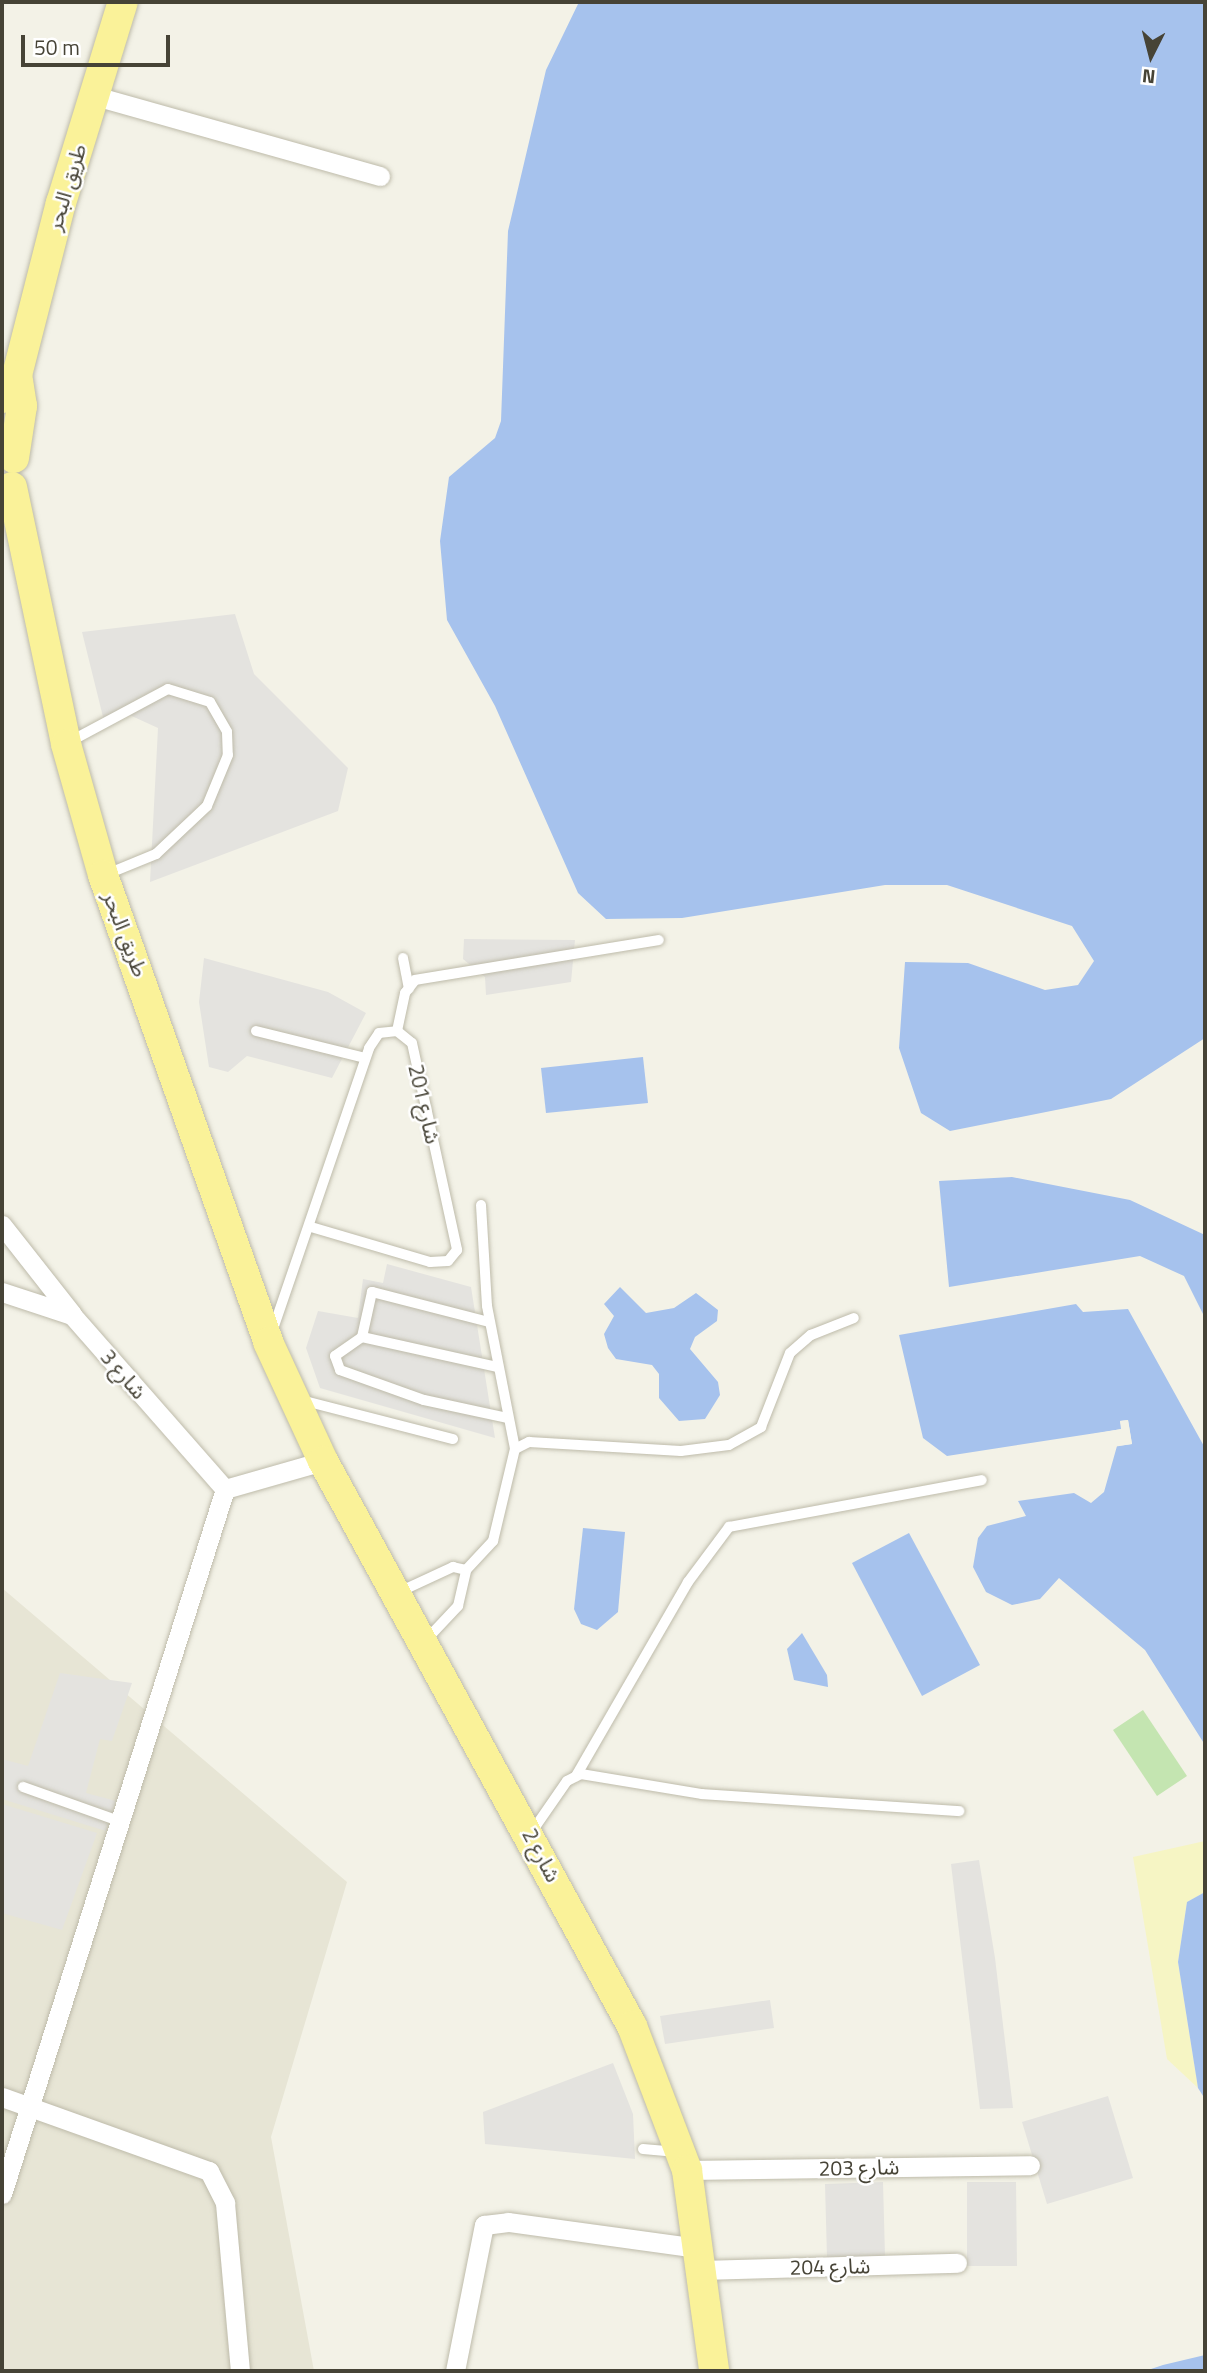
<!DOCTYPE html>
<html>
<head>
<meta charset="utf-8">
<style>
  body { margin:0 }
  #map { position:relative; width:1207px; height:2373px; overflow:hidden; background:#f3f2e7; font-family:"Titillium Web","Noto Sans Arabic",sans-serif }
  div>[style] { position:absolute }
  .residential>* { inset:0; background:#e7e5d5 }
  .green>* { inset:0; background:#c4e5b1 }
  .sand>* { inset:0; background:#f6f5c4 }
  .parking>* { inset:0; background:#e4e3df }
  .water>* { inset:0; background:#a6c2ed }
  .pier>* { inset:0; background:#f3f2e7 }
  .roads { filter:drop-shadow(0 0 2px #bebbaa) drop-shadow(0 0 2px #bebbaa) }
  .service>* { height:10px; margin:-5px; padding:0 5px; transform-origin:5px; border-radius:5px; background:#fff }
  .minor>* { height:19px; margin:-9.5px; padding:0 9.5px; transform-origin:9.5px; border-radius:9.5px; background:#fff }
  .primary>* { height:30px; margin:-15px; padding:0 15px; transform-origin:15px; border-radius:15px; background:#faf299 }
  span { translate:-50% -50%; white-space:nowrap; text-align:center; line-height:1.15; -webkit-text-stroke:5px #fff; paint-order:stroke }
  .street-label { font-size:21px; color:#464336 }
  .frame { position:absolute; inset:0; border:4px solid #464336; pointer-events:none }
  .north { position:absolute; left:1116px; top:21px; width:70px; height:70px; -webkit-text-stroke:5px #fff; paint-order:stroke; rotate:186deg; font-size:19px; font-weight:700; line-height:28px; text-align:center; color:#464336 }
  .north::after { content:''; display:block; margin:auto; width:24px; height:32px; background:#464336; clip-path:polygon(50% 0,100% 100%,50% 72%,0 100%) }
  .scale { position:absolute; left:21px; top:35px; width:149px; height:32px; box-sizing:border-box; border:4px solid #464336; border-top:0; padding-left:9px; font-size:21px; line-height:24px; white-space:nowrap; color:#464336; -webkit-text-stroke:5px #fff; paint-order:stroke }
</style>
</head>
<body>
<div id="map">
  <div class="residential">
    <div style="clip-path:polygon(2px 1588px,347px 1882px,271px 2137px,314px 2371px,2px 2371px)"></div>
  </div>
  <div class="green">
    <div style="clip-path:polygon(1143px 1710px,1187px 1776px,1157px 1796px,1113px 1730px)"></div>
  </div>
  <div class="sand">
    <div style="clip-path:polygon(1205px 1841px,1205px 1892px,1187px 1902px,1178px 1962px,1198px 2088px,1167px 2059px,1133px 1857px)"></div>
  </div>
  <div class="parking">
    <div style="clip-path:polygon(235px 614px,254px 674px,348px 768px,338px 811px,150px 882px,158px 728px,123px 712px,105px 725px,82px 632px)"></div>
    <div style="clip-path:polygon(464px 939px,575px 940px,571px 982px,486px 995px,485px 977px,463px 959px)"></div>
    <div style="clip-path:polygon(204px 958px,328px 992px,366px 1013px,332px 1078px,247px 1056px,228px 1072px,209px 1067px,199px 1002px)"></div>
    <div style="clip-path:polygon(387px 1264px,471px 1287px,495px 1438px,320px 1388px,306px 1348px,318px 1311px,358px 1318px,363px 1279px,383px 1283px)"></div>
    <div style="clip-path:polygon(60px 1673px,132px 1683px,112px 1741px,100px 1739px,86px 1793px,116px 1801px,106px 1831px,2px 1799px,2px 1759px,28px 1766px)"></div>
    <div style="clip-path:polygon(2px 1804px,97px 1833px,62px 1930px,2px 1913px)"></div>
    <div style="clip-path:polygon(979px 1860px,995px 1958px,1013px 2108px,980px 2109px,951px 1864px)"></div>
    <div style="clip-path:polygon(770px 2000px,774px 2028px,665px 2044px,660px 2016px)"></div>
    <div style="clip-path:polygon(613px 2063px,633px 2114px,635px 2159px,485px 2144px,483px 2112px)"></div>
    <div style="clip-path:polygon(1108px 2096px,1133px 2178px,1047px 2204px,1022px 2122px)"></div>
    <div style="clip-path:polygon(883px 2182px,885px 2256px,827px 2258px,825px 2184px)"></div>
    <div style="clip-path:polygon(967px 2182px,1016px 2182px,1017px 2266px,967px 2266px)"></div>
  </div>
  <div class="water">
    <div style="clip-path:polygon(579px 2px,1205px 2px,1205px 1038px,1111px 1099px,950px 1131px,921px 1113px,899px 1048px,905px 962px,968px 963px,1045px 990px,1078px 985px,1094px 961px,1072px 926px,947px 885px,885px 885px,682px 918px,606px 919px,578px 893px,495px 706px,447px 620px,440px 541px,449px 477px,495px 438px,501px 421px,508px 231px,546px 70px)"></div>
    <div style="clip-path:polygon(643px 1057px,648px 1103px,546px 1113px,541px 1068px)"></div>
    <div style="clip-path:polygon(1012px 1177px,1130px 1200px,1205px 1235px,1205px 1318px,1184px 1276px,1140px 1256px,949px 1287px,939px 1181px)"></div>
    <div style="clip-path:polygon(620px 1287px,646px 1313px,674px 1308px,696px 1293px,718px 1310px,717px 1321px,695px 1337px,690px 1349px,718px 1382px,720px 1395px,705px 1419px,679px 1421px,659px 1398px,659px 1374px,652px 1365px,616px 1359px,608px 1348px,604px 1334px,614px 1316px,604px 1304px)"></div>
    <div style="clip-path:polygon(1076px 1304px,1083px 1312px,1128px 1309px,1205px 1448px,1205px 1745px,1145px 1650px,1059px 1578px,1040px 1599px,1012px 1605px,986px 1592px,973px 1567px,978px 1538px,987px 1526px,1026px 1516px,1018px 1501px,1074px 1493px,1091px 1503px,1104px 1492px,1117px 1446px,1132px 1444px,1128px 1420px,1120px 1421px,1122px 1429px,947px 1456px,923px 1438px,899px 1335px)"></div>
    <div style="clip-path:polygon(583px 1528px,625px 1532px,618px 1612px,597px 1630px,581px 1624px,574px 1609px)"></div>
    <div style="clip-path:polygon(909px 1533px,980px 1665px,922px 1696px,852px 1563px)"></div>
    <div style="clip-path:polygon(802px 1633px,827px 1675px,828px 1687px,794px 1680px,787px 1649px)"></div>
    <div style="clip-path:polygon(1205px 1892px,1205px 2099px,1198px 2088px,1178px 1962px,1187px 1902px)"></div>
    <div style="clip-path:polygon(1205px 2355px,1205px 2371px,1145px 2371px,1163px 2365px)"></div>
  </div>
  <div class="pier">
    <div style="clip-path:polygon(1128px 1420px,1132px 1444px,1113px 1447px,1128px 1441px,1125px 1424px,1123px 1432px,990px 1453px,1121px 1429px,1120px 1421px)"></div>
  </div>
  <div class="roads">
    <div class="service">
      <div style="left:69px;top:742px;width:112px;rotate:-28.2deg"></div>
      <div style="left:168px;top:689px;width:44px;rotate:17.2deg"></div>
      <div style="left:210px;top:702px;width:34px;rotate:60deg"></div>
      <div style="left:227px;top:732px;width:23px;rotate:88deg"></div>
      <div style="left:228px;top:755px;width:55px;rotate:112.4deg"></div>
      <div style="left:207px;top:806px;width:70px;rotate:136.7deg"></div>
      <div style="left:156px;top:854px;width:53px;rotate:157.8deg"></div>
      <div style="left:403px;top:958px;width:31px;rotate:79deg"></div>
      <div style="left:256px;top:1031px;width:112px;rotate:13.9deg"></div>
      <div style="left:397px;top:1031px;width:39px;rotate:-78deg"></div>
      <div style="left:405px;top:993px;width:16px;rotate:-52deg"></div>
      <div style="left:415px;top:980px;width:247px;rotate:-9.3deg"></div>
      <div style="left:481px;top:1205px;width:101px;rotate:86.6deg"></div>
      <div style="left:487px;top:1306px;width:146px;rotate:78.9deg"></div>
      <div style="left:489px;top:1322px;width:121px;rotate:-165.6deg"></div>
      <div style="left:372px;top:1292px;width:46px;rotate:102.5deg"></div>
      <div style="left:362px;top:1337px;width:138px;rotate:12.5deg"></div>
      <div style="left:272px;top:1332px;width:300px;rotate:-71.1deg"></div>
      <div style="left:369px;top:1048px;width:18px;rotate:-56deg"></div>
      <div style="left:379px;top:1033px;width:18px;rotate:-6deg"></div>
      <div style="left:397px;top:1031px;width:19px;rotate:39deg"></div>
      <div style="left:412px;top:1043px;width:212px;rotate:77.7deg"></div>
      <div style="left:457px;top:1250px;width:14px;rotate:129deg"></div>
      <div style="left:448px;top:1261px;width:18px;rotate:177deg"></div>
      <div style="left:430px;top:1262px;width:124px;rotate:-163.6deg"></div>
      <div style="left:362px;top:1337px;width:33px;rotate:145deg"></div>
      <div style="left:335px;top:1356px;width:15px;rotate:70deg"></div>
      <div style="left:340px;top:1370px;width:89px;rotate:19.7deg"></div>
      <div style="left:424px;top:1400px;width:86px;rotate:12.1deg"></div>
      <div style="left:301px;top:1400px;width:157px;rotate:14.4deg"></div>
      <div style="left:399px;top:1592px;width:60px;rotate:-24.8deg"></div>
      <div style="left:453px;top:1567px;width:13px;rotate:13deg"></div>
      <div style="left:426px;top:1640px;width:47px;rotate:-46.7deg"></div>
      <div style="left:458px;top:1606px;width:37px;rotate:-77deg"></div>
      <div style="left:466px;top:1570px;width:40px;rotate:-47deg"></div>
      <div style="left:493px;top:1541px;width:95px;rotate:-76.6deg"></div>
      <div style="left:515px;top:1449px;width:16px;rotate:-27deg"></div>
      <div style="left:529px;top:1442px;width:152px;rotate:3.4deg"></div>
      <div style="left:681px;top:1451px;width:48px;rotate:-7.1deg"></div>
      <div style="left:729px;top:1445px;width:37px;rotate:-29deg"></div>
      <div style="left:761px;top:1427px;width:79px;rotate:-68.6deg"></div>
      <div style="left:790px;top:1353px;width:28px;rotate:-41deg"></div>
      <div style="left:811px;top:1335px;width:46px;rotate:-21.6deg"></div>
      <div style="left:576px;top:1776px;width:224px;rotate:-60deg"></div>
      <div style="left:688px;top:1582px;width:69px;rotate:-53.3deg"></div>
      <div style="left:729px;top:1527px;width:257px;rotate:-10.5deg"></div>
      <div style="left:23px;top:1787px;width:105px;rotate:19.5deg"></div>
      <div style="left:531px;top:1833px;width:63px;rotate:-55.3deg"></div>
      <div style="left:567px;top:1781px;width:16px;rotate:-27deg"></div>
      <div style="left:581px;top:1774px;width:123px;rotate:9.4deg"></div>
      <div style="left:702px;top:1794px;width:258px;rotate:3.8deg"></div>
      <div style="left:643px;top:2149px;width:34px;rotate:5deg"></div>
    </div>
    <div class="minor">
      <div style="left:95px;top:96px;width:296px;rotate:15.7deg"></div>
      <div style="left:2px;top:1225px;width:113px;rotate:51.8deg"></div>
      <div style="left:2px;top:1292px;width:74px;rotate:18.2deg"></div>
      <div style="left:72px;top:1315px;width:232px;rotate:48.7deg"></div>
      <div style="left:225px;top:1489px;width:102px;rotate:-15.9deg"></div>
      <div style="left:2px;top:2097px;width:220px;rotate:19.7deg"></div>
      <div style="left:209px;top:2171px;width:36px;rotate:63deg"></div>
      <div style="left:225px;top:2203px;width:169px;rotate:84.9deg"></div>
      <div style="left:687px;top:2170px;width:343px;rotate:-0.8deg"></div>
      <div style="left:2px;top:2194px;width:739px;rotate:-72.45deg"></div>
      <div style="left:702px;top:2270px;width:255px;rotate:-1.6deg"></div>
      <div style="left:455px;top:2371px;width:149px;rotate:-78.8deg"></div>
      <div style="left:484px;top:2225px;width:24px;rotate:-7deg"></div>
      <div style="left:508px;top:2222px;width:193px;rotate:7.8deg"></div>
    </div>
    <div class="primary">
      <div style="left:2px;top:398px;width:27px;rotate:-57deg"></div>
      <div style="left:17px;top:375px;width:178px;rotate:-75.7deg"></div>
      <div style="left:61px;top:203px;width:210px;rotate:-72.9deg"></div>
      <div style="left:14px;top:458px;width:53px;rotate:-81.3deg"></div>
      <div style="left:22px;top:406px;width:31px;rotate:-99deg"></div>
      <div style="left:12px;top:487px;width:263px;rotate:78.1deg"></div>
      <div style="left:66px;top:744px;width:136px;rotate:74.2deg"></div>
      <div style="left:103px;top:875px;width:495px;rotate:70.5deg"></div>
      <div style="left:268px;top:1342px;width:131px;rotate:65.2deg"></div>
      <div style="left:323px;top:1461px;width:644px;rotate:61.33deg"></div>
      <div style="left:632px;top:2026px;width:154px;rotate:69.1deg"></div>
      <div style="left:687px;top:2170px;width:203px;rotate:82.3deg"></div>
    </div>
  </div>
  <div class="street-label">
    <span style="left:66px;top:187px;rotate:-73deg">طريق البحر</span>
    <span style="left:126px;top:934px;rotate:69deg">طريق البحر</span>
    <span style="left:425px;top:1104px;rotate:77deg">شارع 201</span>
    <span style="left:124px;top:1374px;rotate:49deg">شارع 3</span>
    <span style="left:542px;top:1855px;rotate:62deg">شارع 2</span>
    <span style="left:859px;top:2167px;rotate:-1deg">شارع 203</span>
    <span style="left:830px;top:2266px;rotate:-1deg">شارع 204</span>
  </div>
  <div class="frame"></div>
  <div class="north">N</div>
  <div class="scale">50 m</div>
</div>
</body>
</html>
